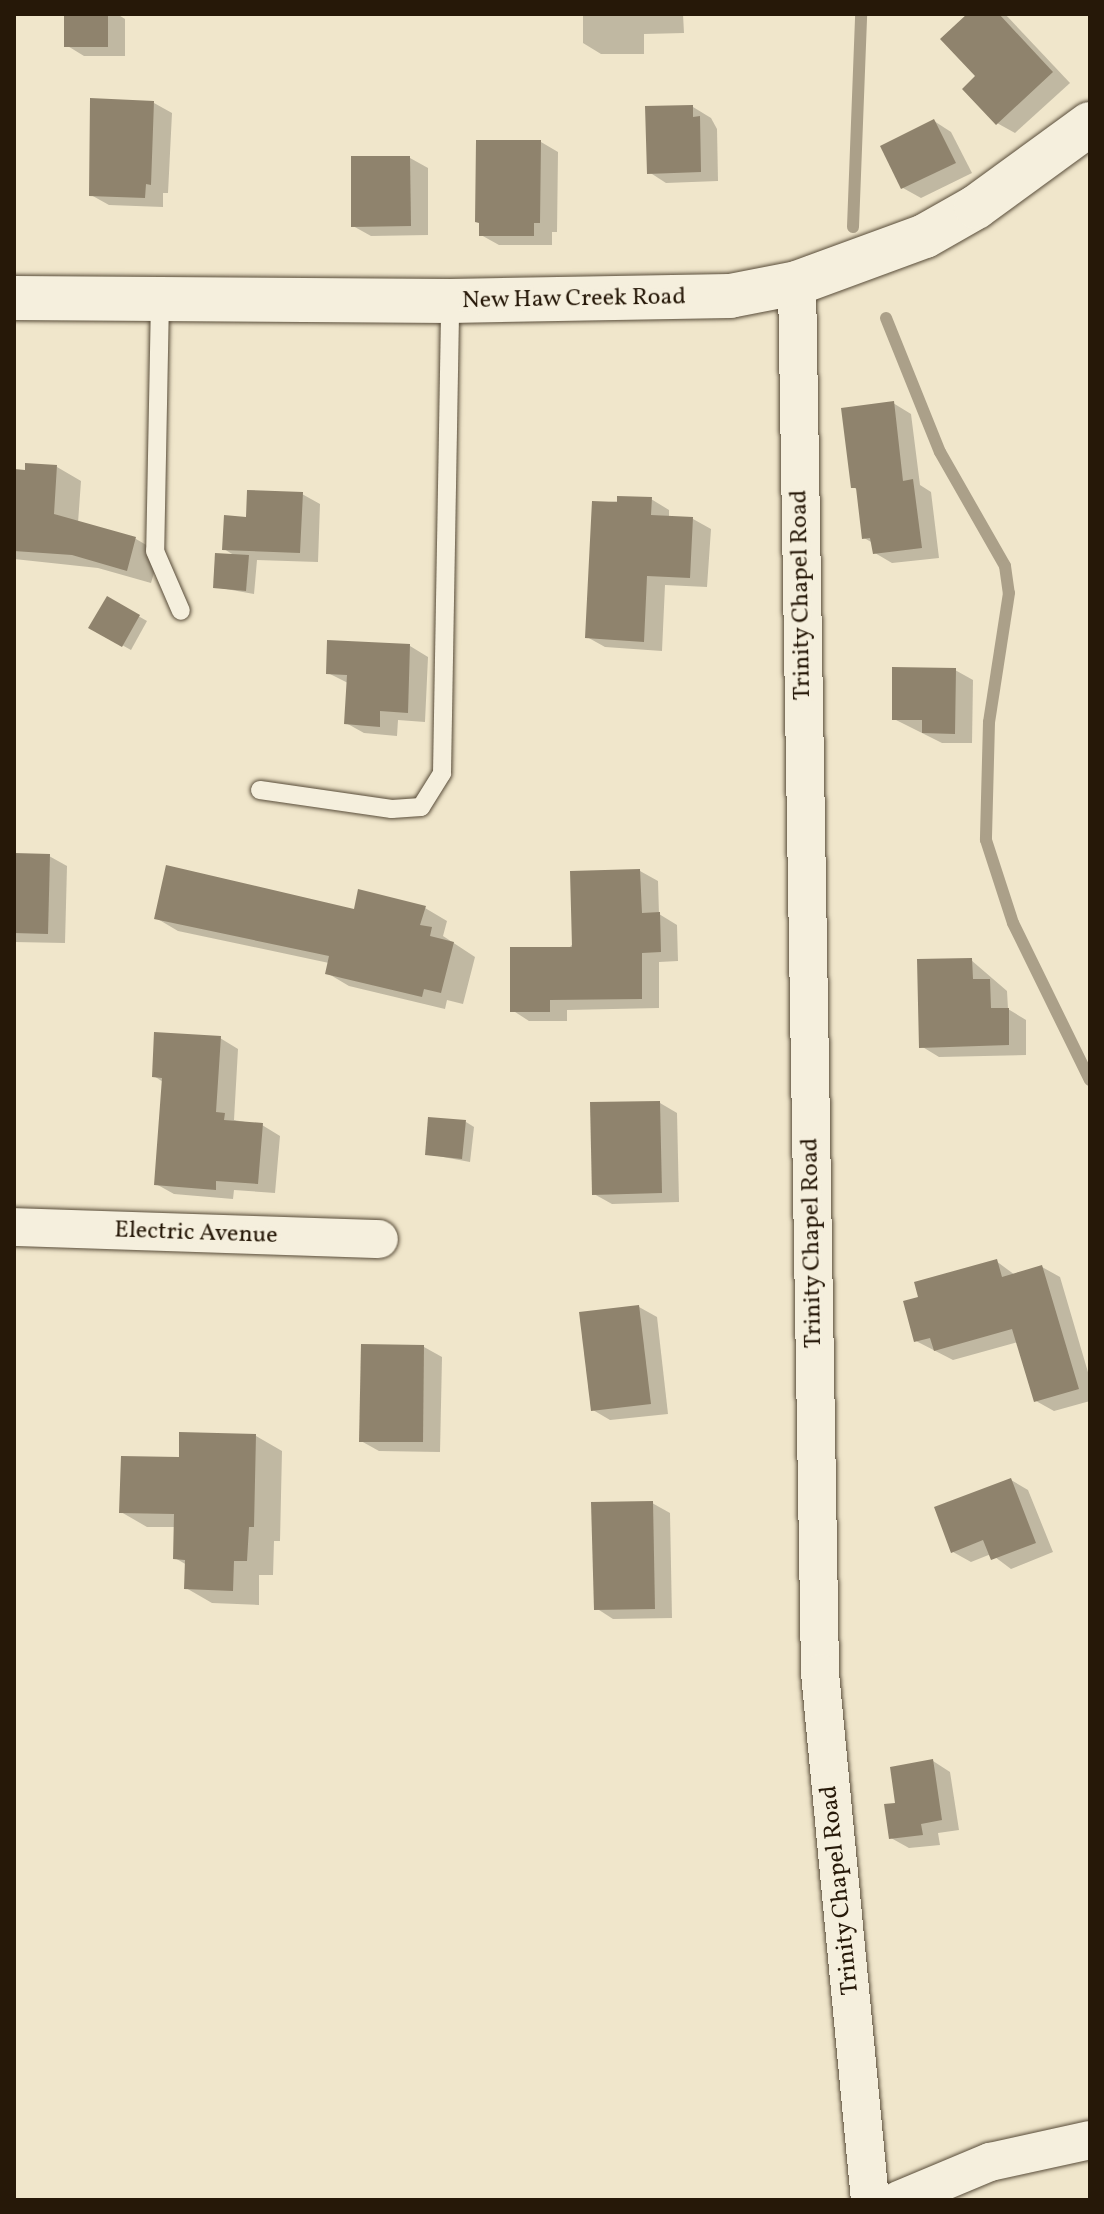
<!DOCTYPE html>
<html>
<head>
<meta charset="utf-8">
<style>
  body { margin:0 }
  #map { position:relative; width:1104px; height:2214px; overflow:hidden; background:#f0e6cb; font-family:Vollkorn,serif }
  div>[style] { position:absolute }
  .shadow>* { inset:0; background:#0003 }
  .stream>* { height:12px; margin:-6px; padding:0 6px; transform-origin:6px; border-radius:6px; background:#aba089 }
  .building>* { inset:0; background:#8f836d }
  .roads { filter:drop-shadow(0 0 2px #584c39) drop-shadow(0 0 2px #584c39) }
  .service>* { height:18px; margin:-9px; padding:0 9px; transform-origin:9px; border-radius:9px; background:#f5efdd }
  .minor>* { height:38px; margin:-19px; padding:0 19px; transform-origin:19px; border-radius:19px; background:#f5efdd }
  .tertiary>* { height:44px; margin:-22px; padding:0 22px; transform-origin:22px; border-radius:22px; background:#f5efdd }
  span { translate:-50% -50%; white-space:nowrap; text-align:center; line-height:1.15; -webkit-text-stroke:7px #f5efdd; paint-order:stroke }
  .street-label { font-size:24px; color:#261808 }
  .frame { position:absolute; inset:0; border:16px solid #261808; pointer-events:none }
</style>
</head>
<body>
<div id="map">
  <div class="shadow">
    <div style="clip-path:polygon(66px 14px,117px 14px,125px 19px,125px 56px,84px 56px,66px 45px)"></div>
    <div style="clip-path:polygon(583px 14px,683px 14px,684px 33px,644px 34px,644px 54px,601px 54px,583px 43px)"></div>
    <div style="clip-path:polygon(970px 14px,1005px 14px,1070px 83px,1015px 133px,997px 123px,978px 76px)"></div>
    <div style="clip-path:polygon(154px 103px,172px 113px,168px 193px,163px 193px,163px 207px,109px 205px,91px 195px)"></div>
    <div style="clip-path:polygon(693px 107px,711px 118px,717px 129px,718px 181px,666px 183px,649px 172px)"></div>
    <div style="clip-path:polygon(934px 121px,951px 132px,972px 173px,921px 198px,903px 188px)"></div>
    <div style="clip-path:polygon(541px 142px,558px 152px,557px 232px,552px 232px,552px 245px,499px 245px,481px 235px)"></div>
    <div style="clip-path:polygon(410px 158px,428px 168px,428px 235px,371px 236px,353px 226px)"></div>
    <div style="clip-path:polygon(893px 403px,911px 414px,920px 485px,931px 492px,939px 558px,892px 563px,875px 553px,873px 543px,864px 538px,858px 490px,853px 487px)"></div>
    <div style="clip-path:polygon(57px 467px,81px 481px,78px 523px,136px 539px,160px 553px,151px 583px,98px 568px,14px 559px,14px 471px)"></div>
    <div style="clip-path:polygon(302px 494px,320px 504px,318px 562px,257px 560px,254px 594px,215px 587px,237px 557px,224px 549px,248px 519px)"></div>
    <div style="clip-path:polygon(651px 499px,669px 510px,669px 517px,693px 519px,711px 529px,707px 587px,665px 585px,662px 651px,605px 647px,587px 637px,594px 503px)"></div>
    <div style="clip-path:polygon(108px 599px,147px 621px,131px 650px,91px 628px)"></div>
    <div style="clip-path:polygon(410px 646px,428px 657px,425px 722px,398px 720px,397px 736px,364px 733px,346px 723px,348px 683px,328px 673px)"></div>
    <div style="clip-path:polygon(955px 670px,973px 680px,972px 743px,942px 743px,894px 719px)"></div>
    <div style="clip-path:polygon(14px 855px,49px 856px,67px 866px,65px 943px,14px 942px)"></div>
    <div style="clip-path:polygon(640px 871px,658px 881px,659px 914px,677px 925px,678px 961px,659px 962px,659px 1008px,567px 1010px,567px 1021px,529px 1021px,512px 1010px)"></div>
    <div style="clip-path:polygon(425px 908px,447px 921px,443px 936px,475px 957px,463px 1004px,447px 1000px,445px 1009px,349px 986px,327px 973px,329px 963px,178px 931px,156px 918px)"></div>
    <div style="clip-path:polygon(971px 960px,1007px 991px,1008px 1009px,1026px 1020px,1026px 1055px,939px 1057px,921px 1046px)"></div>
    <div style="clip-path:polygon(220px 1038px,238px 1049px,234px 1120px,262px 1125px,280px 1136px,275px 1193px,234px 1190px,233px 1199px,174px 1194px,156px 1184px,163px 1082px,154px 1076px)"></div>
    <div style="clip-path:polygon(660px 1103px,677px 1113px,679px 1202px,612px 1204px,594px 1194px)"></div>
    <div style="clip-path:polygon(466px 1122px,474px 1127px,470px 1162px,427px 1154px)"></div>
    <div style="clip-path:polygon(996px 1261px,1015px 1275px,1042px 1267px,1060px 1277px,1090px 1379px,1090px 1401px,1054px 1411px,1036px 1401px,1018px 1342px,953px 1360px,916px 1341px)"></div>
    <div style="clip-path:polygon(639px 1307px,657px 1317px,668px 1414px,610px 1420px,593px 1410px)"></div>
    <div style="clip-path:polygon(424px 1347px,442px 1357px,440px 1452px,379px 1451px,361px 1441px)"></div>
    <div style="clip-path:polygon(256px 1436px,282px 1451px,280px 1541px,274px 1541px,273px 1575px,259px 1575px,259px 1605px,212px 1603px,186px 1588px,187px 1565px,175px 1558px,176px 1527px,147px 1527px,121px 1512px,181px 1459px)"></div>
    <div style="clip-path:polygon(1011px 1480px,1028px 1490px,1053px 1552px,1011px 1569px,991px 1554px,971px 1562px,953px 1552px)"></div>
    <div style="clip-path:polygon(652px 1503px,670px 1513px,672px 1618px,613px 1619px,596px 1608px)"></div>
    <div style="clip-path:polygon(933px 1761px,950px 1772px,959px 1830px,938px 1833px,940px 1845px,909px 1848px,891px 1838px,898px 1805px)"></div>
  </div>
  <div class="stream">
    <div style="left:853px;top:227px;width:213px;rotate:-87.8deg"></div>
    <div style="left:886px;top:318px;width:144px;rotate:68.1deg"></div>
    <div style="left:940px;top:452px;width:131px;rotate:60.3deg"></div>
    <div style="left:1005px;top:566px;width:27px;rotate:82deg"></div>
    <div style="left:1009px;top:593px;width:131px;rotate:98.8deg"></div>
    <div style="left:989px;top:722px;width:118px;rotate:91.5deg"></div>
    <div style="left:986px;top:840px;width:87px;rotate:72deg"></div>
    <div style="left:1013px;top:923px;width:175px;rotate:63.9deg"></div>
  </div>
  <div class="building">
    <div style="clip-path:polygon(64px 14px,108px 14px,108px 47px,64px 47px)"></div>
    <div style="clip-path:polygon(967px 14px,999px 14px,1053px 72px,996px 125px,962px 89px,975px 76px,940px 39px)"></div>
    <div style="clip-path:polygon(90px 98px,154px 101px,151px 185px,146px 184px,145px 198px,89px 196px)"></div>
    <div style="clip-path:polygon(693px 105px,693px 117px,700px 116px,701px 172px,647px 174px,645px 106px)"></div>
    <div style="clip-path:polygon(934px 119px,956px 163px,901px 189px,880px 146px)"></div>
    <div style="clip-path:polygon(476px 140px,541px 140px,540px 223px,534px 223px,534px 236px,479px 236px,479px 223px,475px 222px)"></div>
    <div style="clip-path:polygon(351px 156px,410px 156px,411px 226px,351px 227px)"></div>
    <div style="clip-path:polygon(894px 401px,903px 481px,913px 479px,922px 548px,873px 554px,870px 538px,862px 539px,856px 488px,851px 488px,841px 408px)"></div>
    <div style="clip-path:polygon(25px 463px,57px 465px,54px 514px,136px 537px,127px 571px,72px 555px,14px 551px,14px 469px,25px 470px)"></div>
    <div style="clip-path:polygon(247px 490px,303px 492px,300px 553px,222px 550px,224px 515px,246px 517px)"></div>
    <div style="clip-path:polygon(617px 496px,652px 497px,651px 515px,693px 517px,690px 578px,647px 576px,644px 642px,585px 638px,592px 501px,617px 502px)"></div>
    <div style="clip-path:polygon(215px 553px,249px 555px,246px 591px,213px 588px)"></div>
    <div style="clip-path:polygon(107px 596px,140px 615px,122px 647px,88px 628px)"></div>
    <div style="clip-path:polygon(327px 640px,410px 644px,408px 713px,380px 711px,380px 727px,344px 724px,347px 675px,326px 674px)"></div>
    <div style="clip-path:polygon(892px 667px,956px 668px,955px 734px,922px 733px,922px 720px,892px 720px)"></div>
    <div style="clip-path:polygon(14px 853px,50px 854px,48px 934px,14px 933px)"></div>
    <div style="clip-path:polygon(166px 865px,354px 909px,358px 889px,426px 906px,420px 925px,432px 927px,430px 936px,454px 942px,441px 993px,424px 989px,422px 997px,325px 974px,329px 956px,154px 919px)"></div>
    <div style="clip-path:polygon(640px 869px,642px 913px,660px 912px,661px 952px,642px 953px,642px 999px,550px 1000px,550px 1012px,510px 1012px,510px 947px,572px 947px,570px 871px)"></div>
    <div style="clip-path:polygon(972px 958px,973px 979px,990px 979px,991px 1008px,1009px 1008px,1009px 1045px,919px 1048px,917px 959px)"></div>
    <div style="clip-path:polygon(154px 1032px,221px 1036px,216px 1112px,225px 1113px,224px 1120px,263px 1123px,258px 1184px,216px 1181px,216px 1190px,154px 1185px,162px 1078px,152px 1077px)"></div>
    <div style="clip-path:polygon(660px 1101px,662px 1193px,592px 1195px,590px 1102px)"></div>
    <div style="clip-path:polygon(428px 1117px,466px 1120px,462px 1159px,425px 1155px)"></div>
    <div style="clip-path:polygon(997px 1259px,1002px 1277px,1042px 1265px,1079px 1389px,1034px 1402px,1012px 1329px,934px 1351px,930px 1338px,914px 1342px,903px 1301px,918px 1297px,914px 1282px)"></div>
    <div style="clip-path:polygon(639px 1305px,651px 1404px,591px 1411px,579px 1312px)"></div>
    <div style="clip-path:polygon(361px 1344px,424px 1345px,423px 1442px,359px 1442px)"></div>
    <div style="clip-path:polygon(179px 1432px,256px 1434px,254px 1527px,249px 1527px,247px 1561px,234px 1561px,233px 1591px,184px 1589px,185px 1560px,173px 1559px,174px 1514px,119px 1513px,121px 1456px,179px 1457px)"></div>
    <div style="clip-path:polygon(1011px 1478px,1036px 1543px,991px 1560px,983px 1540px,951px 1553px,934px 1507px)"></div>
    <div style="clip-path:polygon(653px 1501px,655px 1609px,594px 1610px,591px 1502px)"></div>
    <div style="clip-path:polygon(933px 1759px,942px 1820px,921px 1824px,923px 1835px,889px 1839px,884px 1804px,895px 1803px,890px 1767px)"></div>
  </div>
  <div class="roads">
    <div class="service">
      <div style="left:160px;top:300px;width:251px;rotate:91.1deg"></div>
      <div style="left:155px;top:551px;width:65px;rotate:66.6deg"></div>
      <div style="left:260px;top:790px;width:133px;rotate:8.2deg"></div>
      <div style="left:392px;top:809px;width:29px;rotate:-4deg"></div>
      <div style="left:421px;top:807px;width:40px;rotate:-58deg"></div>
      <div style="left:442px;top:773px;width:472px;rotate:-89deg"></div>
    </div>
    <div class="minor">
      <div style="left:797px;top:283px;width:1390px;rotate:89.05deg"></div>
      <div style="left:820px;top:1673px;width:529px;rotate:84.58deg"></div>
      <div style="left:14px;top:1227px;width:365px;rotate:1.9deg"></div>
      <div style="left:899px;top:2200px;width:99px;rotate:-22.7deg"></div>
      <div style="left:990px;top:2162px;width:102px;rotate:-12.4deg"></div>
    </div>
    <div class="tertiary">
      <div style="left:14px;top:298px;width:436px;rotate:0.4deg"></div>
      <div style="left:450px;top:301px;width:280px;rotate:-1deg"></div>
      <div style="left:730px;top:296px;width:68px;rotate:-11deg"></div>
      <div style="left:797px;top:283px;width:136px;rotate:-20.2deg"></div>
      <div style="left:925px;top:236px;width:59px;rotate:-29.6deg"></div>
      <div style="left:976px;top:207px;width:141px;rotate:-36.1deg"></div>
    </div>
  </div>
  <div class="street-label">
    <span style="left:574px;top:300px;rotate:-1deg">New Haw Creek Road</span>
    <span style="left:802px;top:595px;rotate:-91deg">Trinity Chapel Road</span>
    <span style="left:196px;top:1234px;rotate:2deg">Electric Avenue</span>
    <span style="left:813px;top:1243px;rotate:-91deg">Trinity Chapel Road</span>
    <span style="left:841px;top:1890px;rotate:-96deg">Trinity Chapel Road</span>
  </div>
  <div class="frame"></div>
</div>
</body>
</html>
